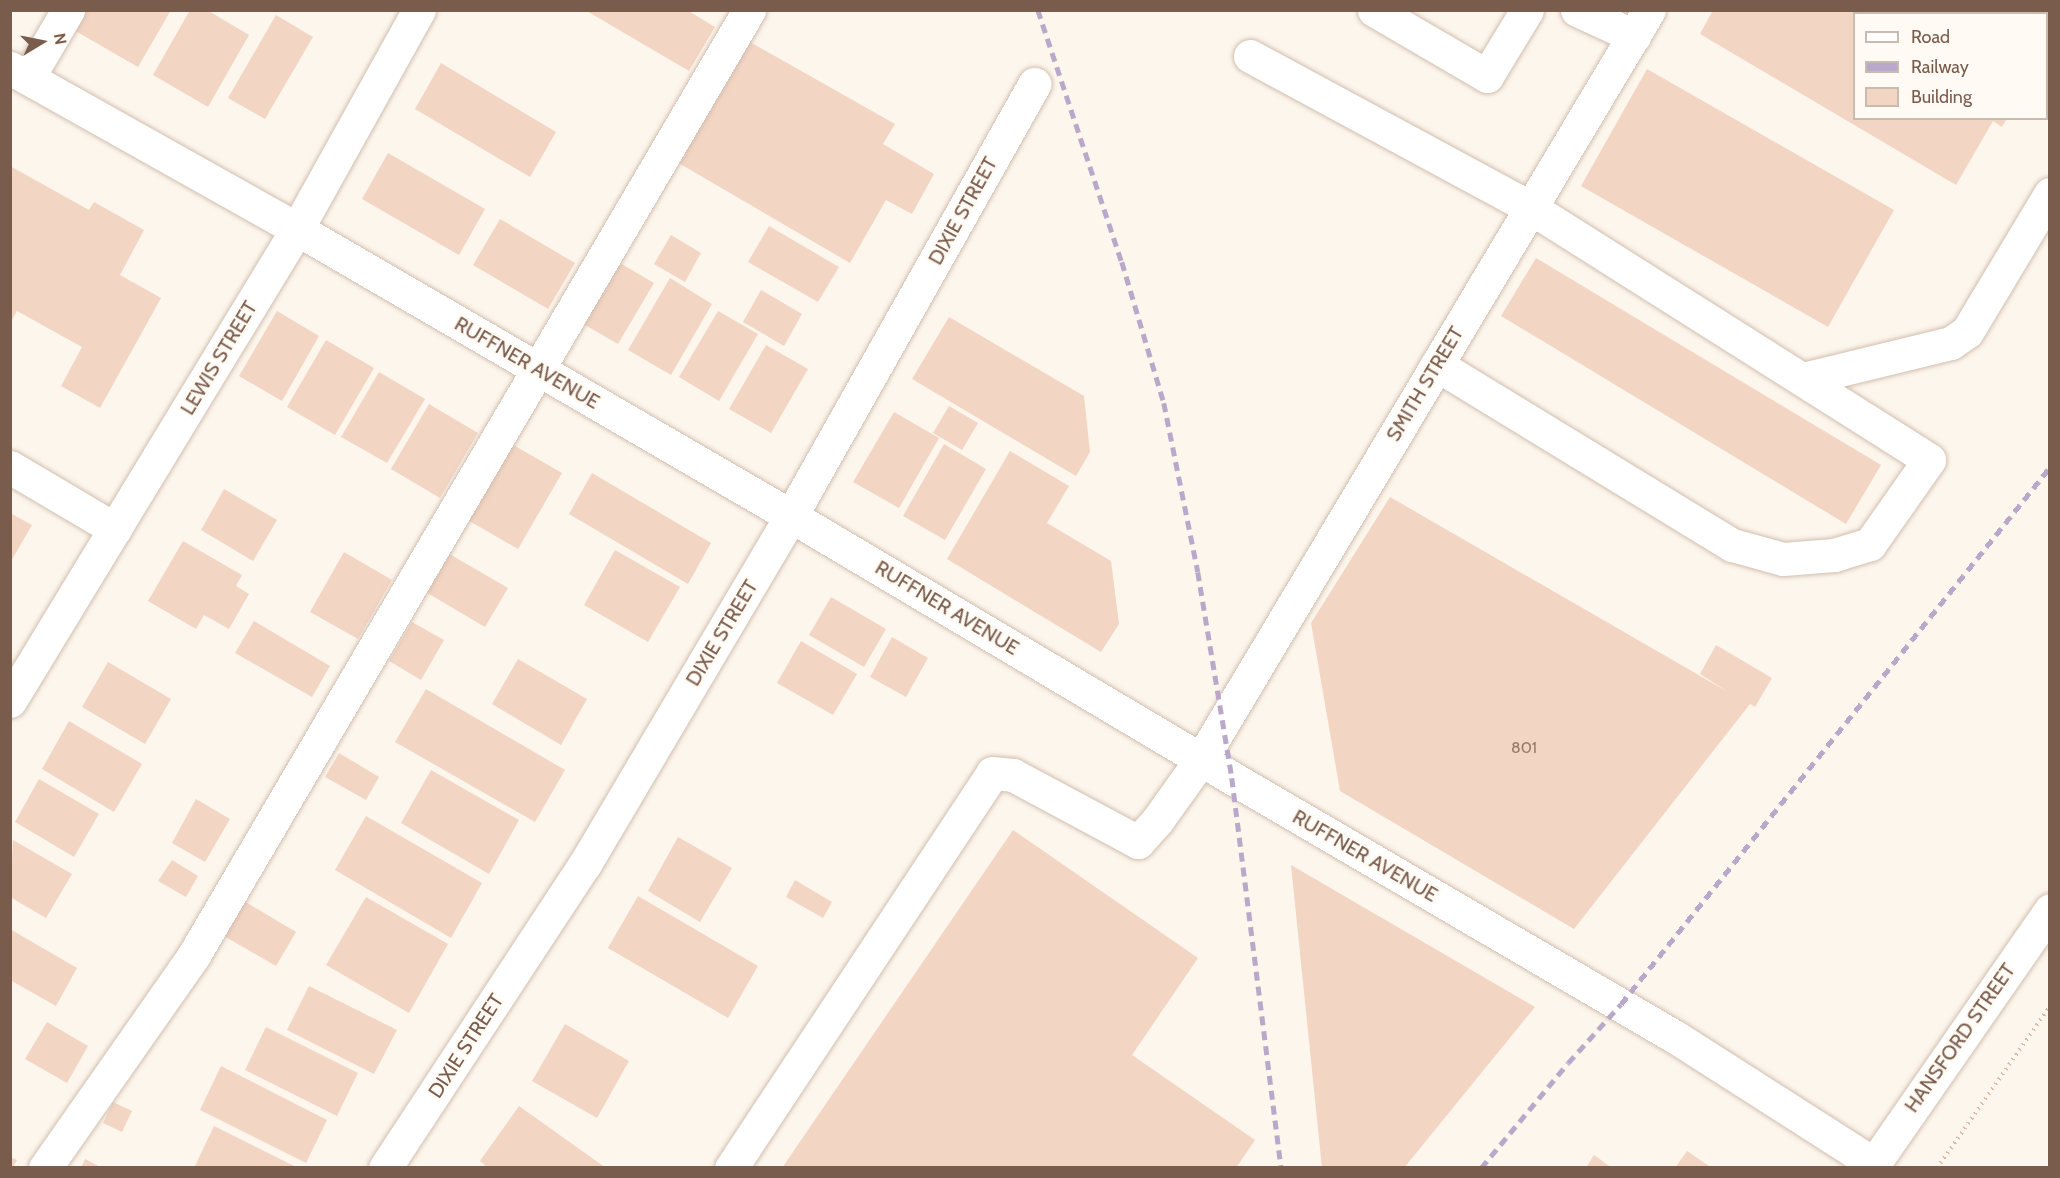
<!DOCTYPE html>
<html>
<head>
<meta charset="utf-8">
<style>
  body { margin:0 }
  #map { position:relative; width:2060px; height:1178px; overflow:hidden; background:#fdf6ec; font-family:Cabin,sans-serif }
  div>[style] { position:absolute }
  .building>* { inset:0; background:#f3d5c3 }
  .path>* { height:4px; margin-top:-2px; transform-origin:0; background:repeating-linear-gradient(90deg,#d9b8a5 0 1.5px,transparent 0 6px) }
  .roads { filter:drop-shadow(0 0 2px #d1beb0) drop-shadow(0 0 2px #d1beb0) }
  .minor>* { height:33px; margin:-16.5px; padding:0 16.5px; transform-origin:16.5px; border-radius:16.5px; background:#fff }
  .rail>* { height:4.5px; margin-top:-2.25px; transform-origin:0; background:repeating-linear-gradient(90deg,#b9a8c9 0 9px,transparent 0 15px) }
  span { translate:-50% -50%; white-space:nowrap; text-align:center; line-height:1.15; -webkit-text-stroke:5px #fffaf3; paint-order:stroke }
  .number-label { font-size:16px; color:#987a6a }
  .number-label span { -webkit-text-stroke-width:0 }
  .street-label { font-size:20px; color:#7a5c4d }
  .frame { position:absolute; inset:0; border:12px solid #7a5c4d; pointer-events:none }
  .legend { position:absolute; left:1853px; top:12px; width:195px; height:108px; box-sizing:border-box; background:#fffaf3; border:2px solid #cabbb1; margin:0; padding:8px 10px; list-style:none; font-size:18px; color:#7a5c4d }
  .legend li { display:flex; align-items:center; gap:12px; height:30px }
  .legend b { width:30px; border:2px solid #cabbb1 }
  .north { position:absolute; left:12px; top:12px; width:60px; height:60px; -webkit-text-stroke:4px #fffaf3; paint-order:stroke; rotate:80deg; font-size:16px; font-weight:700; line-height:24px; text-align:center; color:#7a5c4d }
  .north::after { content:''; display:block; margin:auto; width:21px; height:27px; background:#7a5c4d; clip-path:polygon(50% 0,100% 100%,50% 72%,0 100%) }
</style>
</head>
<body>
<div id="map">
  <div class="building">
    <div style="clip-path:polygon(82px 10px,171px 10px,138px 67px,72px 29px)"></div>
    <div style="clip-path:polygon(190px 10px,207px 10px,249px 35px,208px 107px,153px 75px)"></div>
    <div style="clip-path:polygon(585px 10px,687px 10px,715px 27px,689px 71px)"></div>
    <div style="clip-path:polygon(1713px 10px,1933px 10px,1938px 14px,1854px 14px,1854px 118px,2007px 118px,2002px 127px,1993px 121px,1956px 185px,1700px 34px)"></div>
    <div style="clip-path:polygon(276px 15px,313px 37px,265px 119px,228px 98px)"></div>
    <div style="clip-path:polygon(750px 42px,895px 124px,883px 144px,934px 174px,912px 214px,886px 200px,850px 263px,675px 161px,712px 98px,716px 100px)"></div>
    <div style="clip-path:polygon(441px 63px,556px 132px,530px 177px,415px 109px)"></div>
    <div style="clip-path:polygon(1647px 69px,1894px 210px,1828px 327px,1581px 186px)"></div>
    <div style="clip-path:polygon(388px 153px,485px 209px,459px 255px,362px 199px)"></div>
    <div style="clip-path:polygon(10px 166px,89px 210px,94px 202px,144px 230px,120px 275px,161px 298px,100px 408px,61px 386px,82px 347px,17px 311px,10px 323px)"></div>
    <div style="clip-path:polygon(500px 219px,575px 263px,548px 309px,473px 265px)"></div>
    <div style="clip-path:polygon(769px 226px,839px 267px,818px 302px,748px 262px)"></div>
    <div style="clip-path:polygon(671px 235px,701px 253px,685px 282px,654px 264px)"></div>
    <div style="clip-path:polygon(1536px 258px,1881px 465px,1846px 524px,1501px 316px)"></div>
    <div style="clip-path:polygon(613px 259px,654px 283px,618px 344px,578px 321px)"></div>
    <div style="clip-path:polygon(670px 278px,712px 304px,671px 375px,628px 350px)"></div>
    <div style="clip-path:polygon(761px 290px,802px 314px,784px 346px,743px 322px)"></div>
    <div style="clip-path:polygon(277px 311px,319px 336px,282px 401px,239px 376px)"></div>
    <div style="clip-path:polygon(718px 311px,758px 334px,719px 401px,679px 377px)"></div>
    <div style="clip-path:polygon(949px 317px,1084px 396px,1090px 452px,1076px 476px,912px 379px)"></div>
    <div style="clip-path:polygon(326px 340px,374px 368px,335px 435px,287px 407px)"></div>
    <div style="clip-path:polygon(766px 345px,808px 369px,771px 433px,729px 409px)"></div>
    <div style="clip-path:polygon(379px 372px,425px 399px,387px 463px,341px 437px)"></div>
    <div style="clip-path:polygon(429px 404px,478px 433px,440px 498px,391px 469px)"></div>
    <div style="clip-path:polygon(949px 406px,978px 423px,962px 450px,933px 433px)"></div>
    <div style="clip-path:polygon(894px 412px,939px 438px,899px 508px,853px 482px)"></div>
    <div style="clip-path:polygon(510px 443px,562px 473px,518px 549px,466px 519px)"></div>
    <div style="clip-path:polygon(944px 444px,986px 469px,945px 540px,903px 516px)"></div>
    <div style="clip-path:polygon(1010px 451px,1069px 486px,1047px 523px,1111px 561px,1119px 624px,1101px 652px,947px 559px)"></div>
    <div style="clip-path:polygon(592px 473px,711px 543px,688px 584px,569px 514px)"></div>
    <div style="clip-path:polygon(224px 489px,277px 520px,253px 561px,201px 530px)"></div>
    <div style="clip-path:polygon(1390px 497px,1728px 692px,1700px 674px,1716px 645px,1772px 678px,1755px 707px,1750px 704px,1574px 929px,1340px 791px,1311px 623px)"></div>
    <div style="clip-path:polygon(10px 513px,32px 525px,10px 563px)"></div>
    <div style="clip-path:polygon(183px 541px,242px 575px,236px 586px,249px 594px,229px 629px,204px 615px,196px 629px,148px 601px)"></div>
    <div style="clip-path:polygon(615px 550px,680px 587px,648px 642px,584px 605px)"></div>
    <div style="clip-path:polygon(344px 552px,392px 580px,358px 639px,310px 612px)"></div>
    <div style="clip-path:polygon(446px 552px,508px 588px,485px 627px,424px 591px)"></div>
    <div style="clip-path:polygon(831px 597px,886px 629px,864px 667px,809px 635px)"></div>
    <div style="clip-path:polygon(254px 621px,330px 666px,312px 697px,235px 653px)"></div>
    <div style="clip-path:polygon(412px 622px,444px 640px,421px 680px,389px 661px)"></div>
    <div style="clip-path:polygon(892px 637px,928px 658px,906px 697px,870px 677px)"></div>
    <div style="clip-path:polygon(801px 641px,857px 674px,833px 715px,777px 683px)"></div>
    <div style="clip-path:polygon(518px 659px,587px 699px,561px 745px,492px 704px)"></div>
    <div style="clip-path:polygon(108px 662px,171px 699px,145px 744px,82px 707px)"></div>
    <div style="clip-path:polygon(426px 689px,565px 770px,535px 822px,395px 742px)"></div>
    <div style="clip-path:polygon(69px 721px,142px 764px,114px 812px,42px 769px)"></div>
    <div style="clip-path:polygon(339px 753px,379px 777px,366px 800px,325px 777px)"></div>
    <div style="clip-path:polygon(431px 770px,519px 820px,489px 874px,401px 823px)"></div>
    <div style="clip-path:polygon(39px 779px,99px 814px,74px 857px,15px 822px)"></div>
    <div style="clip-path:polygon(196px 799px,230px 819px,205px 862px,172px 843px)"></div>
    <div style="clip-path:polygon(366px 816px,482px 883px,451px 938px,335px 870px)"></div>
    <div style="clip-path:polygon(1013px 830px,1198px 958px,1132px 1055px,1255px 1140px,1236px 1168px,782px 1168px)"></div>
    <div style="clip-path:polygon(678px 837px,732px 868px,700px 922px,648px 891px)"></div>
    <div style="clip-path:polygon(13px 840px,72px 874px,46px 918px,10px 897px)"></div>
    <div style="clip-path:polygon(172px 860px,198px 876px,186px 897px,158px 881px)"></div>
    <div style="clip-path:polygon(1291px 865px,1535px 1007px,1404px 1168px,1322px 1168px)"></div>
    <div style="clip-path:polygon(795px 880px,832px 902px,823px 918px,786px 897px)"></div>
    <div style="clip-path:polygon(638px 896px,758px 966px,728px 1018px,608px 948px)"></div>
    <div style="clip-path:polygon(366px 897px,448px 944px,409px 1013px,326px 965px)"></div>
    <div style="clip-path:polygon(244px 901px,296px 932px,276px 966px,224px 936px)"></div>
    <div style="clip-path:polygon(10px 929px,77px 968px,56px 1006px,10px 980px)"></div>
    <div style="clip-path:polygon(309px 986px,397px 1030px,374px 1074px,287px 1030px)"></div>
    <div style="clip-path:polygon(47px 1022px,88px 1046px,67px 1083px,25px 1059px)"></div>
    <div style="clip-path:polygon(565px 1024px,629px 1061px,597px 1118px,532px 1081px)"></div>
    <div style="clip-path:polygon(266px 1027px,358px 1073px,337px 1116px,245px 1070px)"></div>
    <div style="clip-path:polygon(221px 1066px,327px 1120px,306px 1163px,200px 1110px)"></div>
    <div style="clip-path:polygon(113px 1102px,132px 1111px,122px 1132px,103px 1123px)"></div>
    <div style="clip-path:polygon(519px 1106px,606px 1168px,488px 1168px,480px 1161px)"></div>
    <div style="clip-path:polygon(214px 1126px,298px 1168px,194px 1168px)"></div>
    <div style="clip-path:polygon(1687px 1151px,1712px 1168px,1675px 1168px)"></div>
    <div style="clip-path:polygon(1594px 1155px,1612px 1168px,1586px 1168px)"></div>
    <div style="clip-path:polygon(10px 1157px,17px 1160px,12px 1168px,10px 1168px)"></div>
    <div style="clip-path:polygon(85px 1159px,102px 1168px,81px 1168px)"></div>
  </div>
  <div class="path">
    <div style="left:1937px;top:1168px;width:198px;rotate:-55.1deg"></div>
  </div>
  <div class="roads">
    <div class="minor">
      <div style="left:1374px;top:10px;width:131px;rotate:30.3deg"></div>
      <div style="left:1487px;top:76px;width:77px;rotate:-58.8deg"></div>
      <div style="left:1577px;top:10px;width:63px;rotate:24.5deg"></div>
      <div style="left:2015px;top:10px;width:6px;rotate:45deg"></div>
      <div style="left:2046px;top:31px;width:4px;rotate:27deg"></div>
      <div style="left:1250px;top:56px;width:319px;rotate:28.4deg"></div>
      <div style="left:1531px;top:208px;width:471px;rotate:32.3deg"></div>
      <div style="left:1929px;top:460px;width:103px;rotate:125.1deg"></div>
      <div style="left:1870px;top:544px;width:38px;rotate:163deg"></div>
      <div style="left:1834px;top:555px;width:51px;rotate:175.5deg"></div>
      <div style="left:1783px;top:559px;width:53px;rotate:-164.6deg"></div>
      <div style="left:1732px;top:545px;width:346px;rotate:-148.6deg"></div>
      <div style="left:10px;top:68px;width:329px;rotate:29.3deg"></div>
      <div style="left:297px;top:229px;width:571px;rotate:30.16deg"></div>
      <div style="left:791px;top:516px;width:513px;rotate:30.71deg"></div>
      <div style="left:1232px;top:778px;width:515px;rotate:30.3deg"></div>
      <div style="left:1677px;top:1038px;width:234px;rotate:32.6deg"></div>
      <div style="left:28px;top:78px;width:79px;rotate:-59.5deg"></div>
      <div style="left:1803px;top:379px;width:152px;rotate:-13.7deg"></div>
      <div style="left:1951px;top:343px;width:19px;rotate:-35deg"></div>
      <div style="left:1967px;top:332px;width:161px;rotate:-59deg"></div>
      <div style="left:10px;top:467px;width:122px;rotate:30.6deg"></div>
      <div style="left:10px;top:701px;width:552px;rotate:-58.7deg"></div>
      <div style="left:297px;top:229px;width:251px;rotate:-60.9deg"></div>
      <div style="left:45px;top:1168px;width:260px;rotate:-55deg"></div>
      <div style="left:194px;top:955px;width:1096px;rotate:-59.57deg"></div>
      <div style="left:385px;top:1168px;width:364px;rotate:-56.7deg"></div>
      <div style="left:585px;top:864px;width:404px;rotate:-59.4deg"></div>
      <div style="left:791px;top:516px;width:496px;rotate:-60.6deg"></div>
      <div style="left:731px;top:1168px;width:473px;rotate:-56.5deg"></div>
      <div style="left:992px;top:773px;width:21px;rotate:5deg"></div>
      <div style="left:1013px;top:775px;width:142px;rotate:28.2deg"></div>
      <div style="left:1138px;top:842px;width:28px;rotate:-48deg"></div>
      <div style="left:1157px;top:821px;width:77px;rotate:-54.5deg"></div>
      <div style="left:1202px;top:758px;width:871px;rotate:-59.14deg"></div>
      <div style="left:1871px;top:1168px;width:314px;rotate:-55.2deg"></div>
    </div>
  </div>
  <div class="rail">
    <div style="left:1038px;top:10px;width:266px;rotate:71.6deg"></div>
    <div style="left:1122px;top:262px;width:147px;rotate:73.4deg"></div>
    <div style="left:1164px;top:403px;width:172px;rotate:78.6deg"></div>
    <div style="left:1198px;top:572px;width:209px;rotate:80.6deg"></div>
    <div style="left:1232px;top:778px;width:393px;rotate:82.8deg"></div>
    <div style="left:1481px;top:1168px;width:136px;rotate:-50.4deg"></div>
    <div style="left:1568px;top:1063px;width:79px;rotate:-48.1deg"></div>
    <div style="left:1621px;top:1004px;width:687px;rotate:-51.38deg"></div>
  </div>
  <div class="number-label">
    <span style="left:1524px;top:748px">801</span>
  </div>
  <div class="street-label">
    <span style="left:963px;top:211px;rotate:-61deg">DIXIE STREET</span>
    <span style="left:219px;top:358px;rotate:-59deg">LEWIS STREET</span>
    <span style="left:527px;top:363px;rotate:30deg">RUFFNER AVENUE</span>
    <span style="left:1425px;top:384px;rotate:-59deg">SMITH STREET</span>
    <span style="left:947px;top:608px;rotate:31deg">RUFFNER AVENUE</span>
    <span style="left:722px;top:633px;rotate:-59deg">DIXIE STREET</span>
    <span style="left:1365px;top:856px;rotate:30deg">RUFFNER AVENUE</span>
    <span style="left:1960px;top:1038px;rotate:-55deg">HANSFORD STREET</span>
    <span style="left:466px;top:1046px;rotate:-57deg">DIXIE STREET</span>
  </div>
  <div class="frame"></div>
  <ul class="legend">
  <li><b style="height:8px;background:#fff"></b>Road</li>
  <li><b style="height:8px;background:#b9a8c9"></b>Railway</li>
  <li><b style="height:16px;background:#f3d5c3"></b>Building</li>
  </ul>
  <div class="north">N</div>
</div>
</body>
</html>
